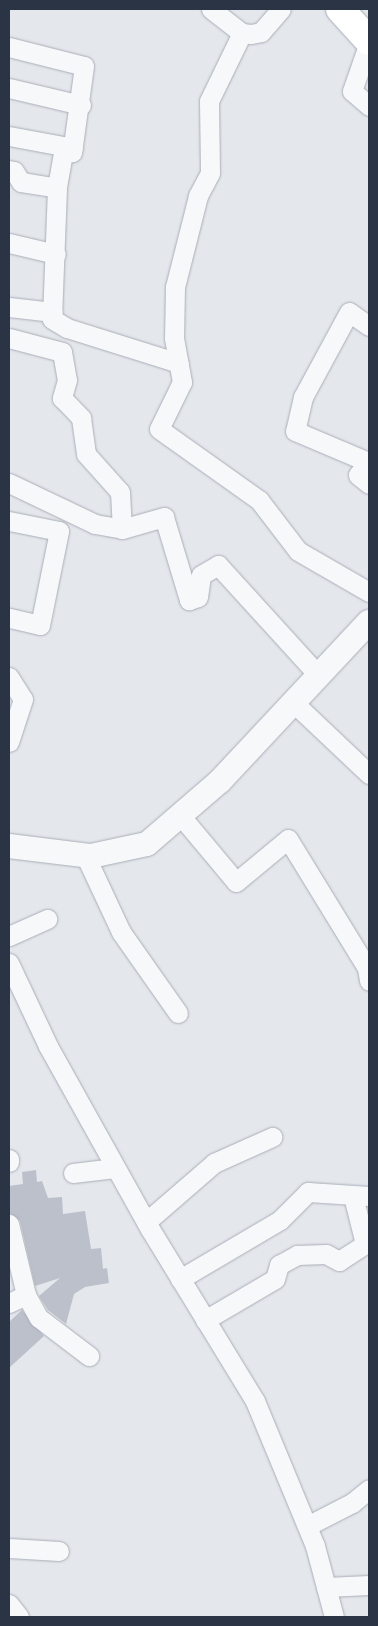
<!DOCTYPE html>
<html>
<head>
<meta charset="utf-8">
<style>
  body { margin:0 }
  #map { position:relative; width:378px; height:1626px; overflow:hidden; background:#e4e7ec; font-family:Raleway,sans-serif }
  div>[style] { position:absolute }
  .building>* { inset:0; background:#bbc0ca }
  .roads { filter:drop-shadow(0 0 1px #a9aeb7) drop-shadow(0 0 1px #a9aeb7) }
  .minor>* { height:19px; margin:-9.5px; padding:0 9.5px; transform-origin:9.5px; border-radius:9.5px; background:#f7f8fa }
  .tertiary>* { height:24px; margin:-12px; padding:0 12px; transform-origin:12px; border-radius:12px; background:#f7f8fa }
  .secondary>* { height:28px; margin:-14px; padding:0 14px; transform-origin:14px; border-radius:14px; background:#fff }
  span { translate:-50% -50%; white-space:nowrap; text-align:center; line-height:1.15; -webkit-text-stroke:5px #f4f6f9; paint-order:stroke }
  .frame { position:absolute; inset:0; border:10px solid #2b3445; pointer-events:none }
</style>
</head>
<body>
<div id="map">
  <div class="building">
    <div style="clip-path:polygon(36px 1170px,37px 1182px,42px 1181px,48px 1198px,62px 1197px,63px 1214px,85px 1211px,91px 1249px,101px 1248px,103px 1269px,107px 1268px,109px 1283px,85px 1287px,74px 1294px,66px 1324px,48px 1310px,39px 1296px,60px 1278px,35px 1286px,20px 1221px,9px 1213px,9px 1186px,23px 1184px,22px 1172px)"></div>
    <div style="clip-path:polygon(22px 1310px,44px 1336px,9px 1368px,9px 1322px)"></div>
  </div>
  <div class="roads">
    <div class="minor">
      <div style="left:211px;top:9px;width:39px;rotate:38deg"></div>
      <div style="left:242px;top:33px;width:9px;rotate:6deg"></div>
      <div style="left:251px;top:34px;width:10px;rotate:-11deg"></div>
      <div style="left:261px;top:32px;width:30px;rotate:-49deg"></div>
      <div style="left:242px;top:33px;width:76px;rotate:115.9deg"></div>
      <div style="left:209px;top:101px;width:72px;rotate:89.2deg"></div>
      <div style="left:210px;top:173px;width:26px;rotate:118deg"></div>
      <div style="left:198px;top:196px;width:94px;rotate:104.2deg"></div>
      <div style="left:175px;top:287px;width:51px;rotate:91.1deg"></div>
      <div style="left:174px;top:338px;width:45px;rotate:79.7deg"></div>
      <div style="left:182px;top:382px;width:52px;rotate:116.1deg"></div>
      <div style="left:159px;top:429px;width:123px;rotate:35.4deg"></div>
      <div style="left:259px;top:500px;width:64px;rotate:52.6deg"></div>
      <div style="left:298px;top:551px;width:82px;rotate:30deg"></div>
      <div style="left:369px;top:42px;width:52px;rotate:109.1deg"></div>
      <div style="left:352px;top:91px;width:23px;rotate:41deg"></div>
      <div style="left:9px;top:47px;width:77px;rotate:14.2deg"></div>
      <div style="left:84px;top:66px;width:87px;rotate:97.9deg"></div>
      <div style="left:72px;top:152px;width:9px;rotate:174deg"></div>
      <div style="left:63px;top:153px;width:36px;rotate:100deg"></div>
      <div style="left:57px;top:188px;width:131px;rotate:92.2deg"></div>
      <div style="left:52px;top:319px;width:17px;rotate:31deg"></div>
      <div style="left:67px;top:328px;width:117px;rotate:17.4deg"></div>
      <div style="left:9px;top:88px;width:74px;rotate:13.3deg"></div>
      <div style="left:9px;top:136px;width:65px;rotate:10.6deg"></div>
      <div style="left:9px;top:170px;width:5px;rotate:11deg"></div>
      <div style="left:14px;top:171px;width:13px;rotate:58deg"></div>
      <div style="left:21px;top:182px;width:36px;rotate:9deg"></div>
      <div style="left:9px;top:243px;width:48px;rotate:13.2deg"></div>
      <div style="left:9px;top:307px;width:44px;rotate:6.5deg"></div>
      <div style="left:369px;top:326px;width:24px;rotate:-145deg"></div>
      <div style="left:349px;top:312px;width:97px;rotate:118.4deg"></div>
      <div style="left:303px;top:397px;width:35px;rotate:103deg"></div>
      <div style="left:295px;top:431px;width:79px;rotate:23deg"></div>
      <div style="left:368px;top:462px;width:16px;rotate:128deg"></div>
      <div style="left:358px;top:475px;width:14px;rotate:39deg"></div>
      <div style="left:9px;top:338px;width:55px;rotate:14.8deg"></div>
      <div style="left:62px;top:352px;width:28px;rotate:80deg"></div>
      <div style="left:67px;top:380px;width:19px;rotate:106deg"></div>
      <div style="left:62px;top:398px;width:28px;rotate:46deg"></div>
      <div style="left:81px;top:418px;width:36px;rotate:82deg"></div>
      <div style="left:86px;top:454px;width:51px;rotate:48.2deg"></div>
      <div style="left:120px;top:492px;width:37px;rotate:87deg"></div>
      <div style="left:9px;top:483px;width:95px;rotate:25.5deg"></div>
      <div style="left:95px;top:524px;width:27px;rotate:10deg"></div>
      <div style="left:122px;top:529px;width:44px;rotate:-15.9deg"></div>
      <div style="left:164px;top:517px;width:87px;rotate:73.2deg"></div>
      <div style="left:189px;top:600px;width:9px;rotate:-18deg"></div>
      <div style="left:198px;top:597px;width:22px;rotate:-82deg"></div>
      <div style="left:201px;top:575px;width:20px;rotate:-30deg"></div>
      <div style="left:218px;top:565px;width:151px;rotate:47.7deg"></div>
      <div style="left:9px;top:521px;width:51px;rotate:11.3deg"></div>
      <div style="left:59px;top:531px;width:96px;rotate:101.4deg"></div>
      <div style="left:40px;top:625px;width:32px;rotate:-167deg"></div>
      <div style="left:9px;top:677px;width:26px;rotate:58deg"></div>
      <div style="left:23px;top:699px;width:45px;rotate:108deg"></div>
      <div style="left:295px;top:704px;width:102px;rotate:43.4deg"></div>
      <div style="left:180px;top:815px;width:87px;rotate:50.1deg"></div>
      <div style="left:236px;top:882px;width:67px;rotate:-39.6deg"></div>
      <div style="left:288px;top:839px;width:151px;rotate:58.5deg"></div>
      <div style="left:367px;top:968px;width:13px;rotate:81deg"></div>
      <div style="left:85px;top:855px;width:85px;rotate:64.9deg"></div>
      <div style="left:121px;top:932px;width:99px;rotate:54.9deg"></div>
      <div style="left:9px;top:936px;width:42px;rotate:-24.1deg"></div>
      <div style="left:9px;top:963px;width:92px;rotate:64.8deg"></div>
      <div style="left:48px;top:1046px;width:210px;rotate:60.9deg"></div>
      <div style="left:150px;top:1229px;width:202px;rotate:58.6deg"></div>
      <div style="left:255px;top:1401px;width:157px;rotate:67.5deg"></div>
      <div style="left:315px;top:1546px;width:73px;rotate:75deg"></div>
      <div style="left:9px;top:1159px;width:3px;rotate:90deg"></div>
      <div style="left:73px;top:1173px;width:42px;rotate:-6.8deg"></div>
      <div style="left:146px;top:1222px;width:90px;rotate:-40.9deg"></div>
      <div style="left:214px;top:1163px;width:64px;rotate:-24.1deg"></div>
      <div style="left:9px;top:1224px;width:73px;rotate:76.5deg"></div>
      <div style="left:26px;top:1295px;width:26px;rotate:61deg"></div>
      <div style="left:39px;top:1318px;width:63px;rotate:37.2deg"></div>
      <div style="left:180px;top:1279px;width:116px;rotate:-30.5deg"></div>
      <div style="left:280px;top:1220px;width:40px;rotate:-45deg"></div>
      <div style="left:308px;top:1192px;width:61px;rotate:3.8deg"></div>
      <div style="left:9px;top:1303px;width:19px;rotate:-25deg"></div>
      <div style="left:205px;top:1320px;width:81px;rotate:-30.4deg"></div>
      <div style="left:275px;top:1279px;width:15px;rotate:-74deg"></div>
      <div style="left:279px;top:1265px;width:21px;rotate:-29deg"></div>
      <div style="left:297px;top:1255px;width:29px;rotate:-2deg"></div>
      <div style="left:326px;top:1254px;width:15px;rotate:28deg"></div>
      <div style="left:339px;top:1261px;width:31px;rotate:-33deg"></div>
      <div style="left:365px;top:1244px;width:49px;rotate:-104deg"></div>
      <div style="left:307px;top:1526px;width:51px;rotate:-27.1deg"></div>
      <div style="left:352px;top:1503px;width:22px;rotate:-39deg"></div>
      <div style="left:9px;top:1548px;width:50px;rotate:3.4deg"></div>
      <div style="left:326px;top:1587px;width:43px;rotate:-2.7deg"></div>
      <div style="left:9px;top:1604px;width:16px;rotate:52deg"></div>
    </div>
    <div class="tertiary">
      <div style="left:9px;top:846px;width:83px;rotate:7deg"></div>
      <div style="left:91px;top:856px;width:57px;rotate:-12.1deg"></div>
      <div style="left:147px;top:844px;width:96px;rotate:-40.8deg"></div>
      <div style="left:220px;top:781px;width:218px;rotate:-46.9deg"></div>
    </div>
    <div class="secondary">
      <div style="left:340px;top:9px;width:43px;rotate:47.8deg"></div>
    </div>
  </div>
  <div class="frame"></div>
</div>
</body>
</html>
